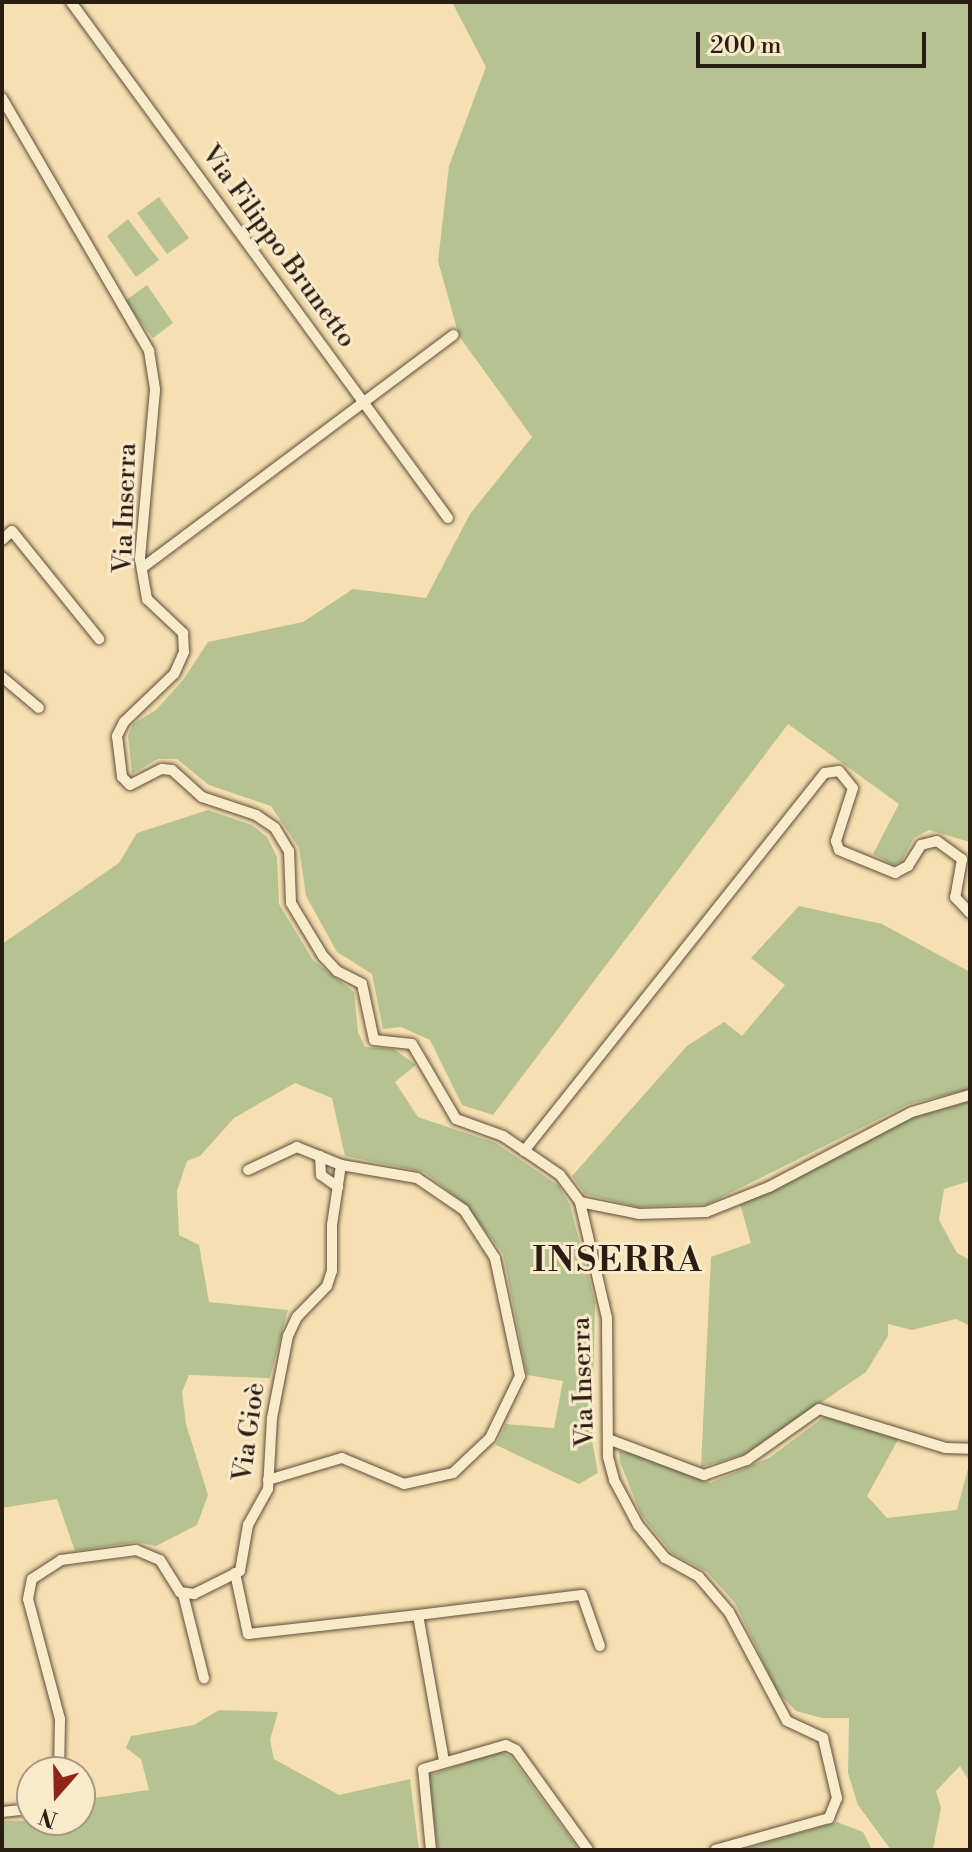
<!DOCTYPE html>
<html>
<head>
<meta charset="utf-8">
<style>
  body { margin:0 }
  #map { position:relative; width:972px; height:1852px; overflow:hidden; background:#f6dfb0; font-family:"Libre Bodoni",serif }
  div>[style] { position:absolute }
  .green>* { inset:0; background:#b6c391 }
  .roads { filter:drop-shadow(0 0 2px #5d4e3a) drop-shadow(0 0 2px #5d4e3a) }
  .minor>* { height:10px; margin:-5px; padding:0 5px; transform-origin:5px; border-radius:5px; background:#f9eacc }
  span { translate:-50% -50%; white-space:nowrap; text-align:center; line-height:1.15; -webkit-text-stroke:6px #f9eacc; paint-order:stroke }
  .street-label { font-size:26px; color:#2a1e13 }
  .district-label { font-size:34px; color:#2a1e13; font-weight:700; letter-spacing:2px }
  .frame { position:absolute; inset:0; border:4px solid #2a1e13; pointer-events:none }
  .north { position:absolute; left:16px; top:1756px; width:80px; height:80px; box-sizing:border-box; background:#f9eacc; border:2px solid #a69882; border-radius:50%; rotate:200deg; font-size:22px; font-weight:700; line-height:32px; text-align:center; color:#2a1e13 }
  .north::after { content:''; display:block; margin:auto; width:28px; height:36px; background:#8f2418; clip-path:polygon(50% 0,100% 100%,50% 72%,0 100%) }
  .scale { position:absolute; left:696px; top:32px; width:230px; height:36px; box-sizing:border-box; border:4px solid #2a1e13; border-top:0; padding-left:10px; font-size:24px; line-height:28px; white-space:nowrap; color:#2a1e13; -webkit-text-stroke:6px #f9eacc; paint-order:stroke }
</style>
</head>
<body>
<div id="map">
  <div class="green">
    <div style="clip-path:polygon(452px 2px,970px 2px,970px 842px,929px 830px,914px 838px,901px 862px,893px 865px,873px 854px,899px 804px,788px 724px,493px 1115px,462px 1105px,430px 1040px,401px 1027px,383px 1029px,372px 974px,337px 952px,306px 896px,299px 848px,271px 806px,209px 785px,177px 759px,158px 759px,132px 774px,128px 736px,133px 724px,156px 710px,183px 680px,208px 642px,303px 622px,353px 589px,426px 598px,470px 514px,532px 437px,459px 336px,438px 261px,449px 166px,486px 67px)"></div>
    <div style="clip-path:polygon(159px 197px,189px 238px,167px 254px,137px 213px)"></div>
    <div style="clip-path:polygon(128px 219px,159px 260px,136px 277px,107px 236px)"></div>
    <div style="clip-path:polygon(147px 285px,173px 323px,153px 338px,125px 301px)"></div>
    <div style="clip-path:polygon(208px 810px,252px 825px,267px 837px,277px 857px,279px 904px,313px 960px,354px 992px,358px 1032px,365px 1047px,394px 1049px,416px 1065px,395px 1082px,418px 1117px,496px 1143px,559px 1186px,570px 1205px,595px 1302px,592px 1441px,598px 1473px,579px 1484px,496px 1445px,506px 1424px,554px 1428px,563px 1381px,527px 1375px,503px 1253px,463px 1202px,424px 1172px,345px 1156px,332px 1098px,295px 1083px,234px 1118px,200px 1156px,187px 1161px,177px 1191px,179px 1235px,199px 1245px,209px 1302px,288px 1310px,270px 1378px,189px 1375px,182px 1392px,186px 1424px,208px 1495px,197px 1525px,156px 1546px,136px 1542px,75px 1551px,57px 1499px,2px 1508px,2px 944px,119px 863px,137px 833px)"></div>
    <div style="clip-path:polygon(799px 906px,882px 924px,970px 972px,970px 1089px,909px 1104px,708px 1204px,638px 1207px,585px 1194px,572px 1176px,687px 1046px,724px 1022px,742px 1036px,785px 985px,751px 958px)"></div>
    <div style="clip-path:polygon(970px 1101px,970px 1181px,944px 1189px,939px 1220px,957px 1253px,970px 1260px,970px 1326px,956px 1319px,912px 1330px,888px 1324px,888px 1336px,866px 1372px,746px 1454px,701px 1467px,711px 1257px,751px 1243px,740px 1204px,912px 1118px)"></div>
    <div style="clip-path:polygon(824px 1417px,899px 1438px,867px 1496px,887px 1518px,957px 1510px,970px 1461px,970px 1782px,960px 1766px,936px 1791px,941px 1808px,933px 1849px,891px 1850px,858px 1805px,848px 1773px,849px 1718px,822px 1718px,796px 1711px,778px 1693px,735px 1603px,707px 1572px,672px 1553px,641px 1515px,620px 1462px,619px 1451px,632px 1453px,710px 1483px,769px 1458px)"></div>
    <div style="clip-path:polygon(219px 1710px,278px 1712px,270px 1740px,274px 1759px,339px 1795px,410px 1779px,419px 1850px,2px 1850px,2px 1821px,80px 1820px,80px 1800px,149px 1790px,141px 1759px,126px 1748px,131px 1736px,194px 1725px)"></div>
    <div style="clip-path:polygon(500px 1751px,511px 1757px,579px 1850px,438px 1850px,428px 1776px)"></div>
    <div style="clip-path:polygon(837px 1822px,863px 1832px,872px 1850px,742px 1850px)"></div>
  </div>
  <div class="roads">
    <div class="minor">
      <div style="left:71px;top:2px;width:639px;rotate:53.85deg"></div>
      <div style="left:2px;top:98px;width:293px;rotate:59.8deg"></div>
      <div style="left:149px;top:351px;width:39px;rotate:81deg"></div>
      <div style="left:155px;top:390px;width:170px;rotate:95.1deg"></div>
      <div style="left:140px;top:559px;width:41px;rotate:80.1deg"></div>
      <div style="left:147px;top:599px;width:50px;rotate:43.4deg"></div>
      <div style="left:183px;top:633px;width:19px;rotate:87deg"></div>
      <div style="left:184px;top:652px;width:24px;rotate:114deg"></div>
      <div style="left:174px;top:674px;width:69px;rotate:136.2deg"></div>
      <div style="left:124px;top:722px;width:16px;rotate:117deg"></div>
      <div style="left:117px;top:736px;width:41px;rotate:83deg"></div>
      <div style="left:122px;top:777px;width:11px;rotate:45deg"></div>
      <div style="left:130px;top:785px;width:36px;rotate:-27deg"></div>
      <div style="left:162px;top:769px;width:10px;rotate:6deg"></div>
      <div style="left:172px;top:770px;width:40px;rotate:42deg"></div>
      <div style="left:202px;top:797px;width:57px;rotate:18.4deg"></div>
      <div style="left:256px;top:815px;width:23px;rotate:34deg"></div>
      <div style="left:275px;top:828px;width:27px;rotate:59deg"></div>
      <div style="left:289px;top:851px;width:52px;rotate:87.8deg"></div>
      <div style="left:291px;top:903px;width:62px;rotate:58.9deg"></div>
      <div style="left:323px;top:956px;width:21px;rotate:47deg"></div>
      <div style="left:337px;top:971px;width:28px;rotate:27deg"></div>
      <div style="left:362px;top:984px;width:57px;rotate:77.9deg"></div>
      <div style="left:374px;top:1040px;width:38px;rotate:6deg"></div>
      <div style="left:412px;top:1044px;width:87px;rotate:59.6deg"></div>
      <div style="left:456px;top:1119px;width:50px;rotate:19.9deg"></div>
      <div style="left:503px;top:1136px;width:69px;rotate:34.4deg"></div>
      <div style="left:560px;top:1175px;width:34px;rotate:53deg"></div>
      <div style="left:580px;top:1202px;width:119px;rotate:76.9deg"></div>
      <div style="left:607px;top:1318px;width:139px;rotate:89.6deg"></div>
      <div style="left:608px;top:1457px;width:24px;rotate:75deg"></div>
      <div style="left:614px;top:1480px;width:51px;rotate:61.9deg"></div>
      <div style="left:638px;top:1525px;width:43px;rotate:50.7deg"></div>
      <div style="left:665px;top:1558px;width:39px;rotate:29deg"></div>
      <div style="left:699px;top:1577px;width:46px;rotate:49.4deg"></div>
      <div style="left:729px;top:1612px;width:123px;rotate:62deg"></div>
      <div style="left:787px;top:1721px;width:40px;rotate:25deg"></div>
      <div style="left:823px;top:1738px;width:62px;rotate:76.9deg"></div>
      <div style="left:837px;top:1798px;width:22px;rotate:112deg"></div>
      <div style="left:829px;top:1818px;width:118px;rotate:164.3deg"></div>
      <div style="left:2px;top:540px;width:13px;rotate:-42deg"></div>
      <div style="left:12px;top:531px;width:139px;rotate:51.1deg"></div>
      <div style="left:142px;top:568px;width:389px;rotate:-36.8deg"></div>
      <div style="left:2px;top:677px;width:48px;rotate:40deg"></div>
      <div style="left:524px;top:1151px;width:483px;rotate:-51.5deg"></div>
      <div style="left:825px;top:773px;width:14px;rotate:-8deg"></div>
      <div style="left:839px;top:771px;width:22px;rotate:51deg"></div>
      <div style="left:853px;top:788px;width:56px;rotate:107.8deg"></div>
      <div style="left:836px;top:841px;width:9px;rotate:72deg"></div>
      <div style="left:839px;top:850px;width:61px;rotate:22.3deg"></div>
      <div style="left:895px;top:873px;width:15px;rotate:-28deg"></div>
      <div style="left:908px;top:866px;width:25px;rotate:-58deg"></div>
      <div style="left:921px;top:845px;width:16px;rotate:-14deg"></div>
      <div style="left:937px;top:841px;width:31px;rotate:36deg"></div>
      <div style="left:962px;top:859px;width:39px;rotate:100deg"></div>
      <div style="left:955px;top:897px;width:22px;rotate:47deg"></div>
      <div style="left:320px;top:1156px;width:19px;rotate:87deg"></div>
      <div style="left:321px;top:1175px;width:21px;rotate:35deg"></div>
      <div style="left:580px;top:1202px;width:60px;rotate:11.5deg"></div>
      <div style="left:639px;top:1214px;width:67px;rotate:-1.7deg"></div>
      <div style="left:706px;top:1212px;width:68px;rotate:-21.6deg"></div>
      <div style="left:769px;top:1187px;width:161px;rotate:-27.7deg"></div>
      <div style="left:912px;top:1112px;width:60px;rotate:-16.3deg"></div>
      <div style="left:608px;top:1439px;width:103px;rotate:20.6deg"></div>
      <div style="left:704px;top:1475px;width:46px;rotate:-19.2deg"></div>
      <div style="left:747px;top:1460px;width:88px;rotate:-35.3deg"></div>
      <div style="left:819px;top:1409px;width:133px;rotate:17.1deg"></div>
      <div style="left:946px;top:1448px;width:24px;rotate:2deg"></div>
      <div style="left:268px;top:1480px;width:77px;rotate:-16.6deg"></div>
      <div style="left:342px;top:1458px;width:67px;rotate:22.8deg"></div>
      <div style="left:404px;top:1484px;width:50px;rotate:-12.7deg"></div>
      <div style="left:453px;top:1473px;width:51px;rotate:-43.4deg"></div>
      <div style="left:490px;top:1438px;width:69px;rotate:-64.2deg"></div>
      <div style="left:520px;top:1376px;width:121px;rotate:-102deg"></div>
      <div style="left:495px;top:1258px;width:57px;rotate:-122.9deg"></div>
      <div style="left:464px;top:1210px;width:57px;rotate:-145.8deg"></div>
      <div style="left:417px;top:1178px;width:77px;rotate:-170.3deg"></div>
      <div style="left:235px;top:1573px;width:62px;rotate:78deg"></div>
      <div style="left:248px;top:1634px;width:171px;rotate:-6.4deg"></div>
      <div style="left:418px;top:1615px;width:148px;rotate:79.9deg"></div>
      <div style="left:183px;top:1594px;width:87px;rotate:76deg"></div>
      <div style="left:418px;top:1615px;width:165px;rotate:-7deg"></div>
      <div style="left:582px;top:1595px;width:54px;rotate:70.6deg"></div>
      <div style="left:59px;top:1772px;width:53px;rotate:-88.9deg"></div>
      <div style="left:60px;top:1719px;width:124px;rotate:-104.9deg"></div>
      <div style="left:28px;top:1599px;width:20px;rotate:-79deg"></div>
      <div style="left:32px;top:1579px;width:35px;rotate:-33deg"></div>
      <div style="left:61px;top:1560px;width:76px;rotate:-7.6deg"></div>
      <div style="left:136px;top:1550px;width:26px;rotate:23deg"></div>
      <div style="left:160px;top:1560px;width:38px;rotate:58deg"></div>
      <div style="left:180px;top:1592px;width:14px;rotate:8deg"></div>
      <div style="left:194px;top:1594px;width:51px;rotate:-26.6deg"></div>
      <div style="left:240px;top:1571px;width:47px;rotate:-80.1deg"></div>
      <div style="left:248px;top:1525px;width:41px;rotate:-60.9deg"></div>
      <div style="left:268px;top:1489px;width:71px;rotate:-86.8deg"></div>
      <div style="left:272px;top:1418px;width:84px;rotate:-79deg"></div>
      <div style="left:288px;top:1336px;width:21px;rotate:-65deg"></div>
      <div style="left:297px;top:1317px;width:43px;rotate:-45.9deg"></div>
      <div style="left:327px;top:1286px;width:16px;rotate:-72deg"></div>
      <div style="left:332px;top:1271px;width:46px;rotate:-90deg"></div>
      <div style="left:332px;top:1225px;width:61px;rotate:-81.5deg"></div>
      <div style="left:341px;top:1165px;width:48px;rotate:-157.8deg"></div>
      <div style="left:297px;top:1147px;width:54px;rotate:154.9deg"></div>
      <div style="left:2px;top:1812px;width:30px;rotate:-6deg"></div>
      <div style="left:431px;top:1850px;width:81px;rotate:-95.6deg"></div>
      <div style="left:423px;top:1769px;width:86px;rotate:-16.1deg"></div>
      <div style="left:506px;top:1745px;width:11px;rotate:27deg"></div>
      <div style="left:516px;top:1750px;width:123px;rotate:54.2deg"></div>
    </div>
  </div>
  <div class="street-label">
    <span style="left:278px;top:247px;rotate:54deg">Via Filippo Brunetto</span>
    <span style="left:126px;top:508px;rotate:-88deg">Via Inserra</span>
    <span style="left:584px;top:1382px;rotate:-92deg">Via Inserra</span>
    <span style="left:250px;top:1432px;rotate:-82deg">Via Gioè</span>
  </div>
  <div class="district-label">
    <span style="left:618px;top:1262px">INSERRA</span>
  </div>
  <div class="frame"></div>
  <div class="north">N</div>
  <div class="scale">200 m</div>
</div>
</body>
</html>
